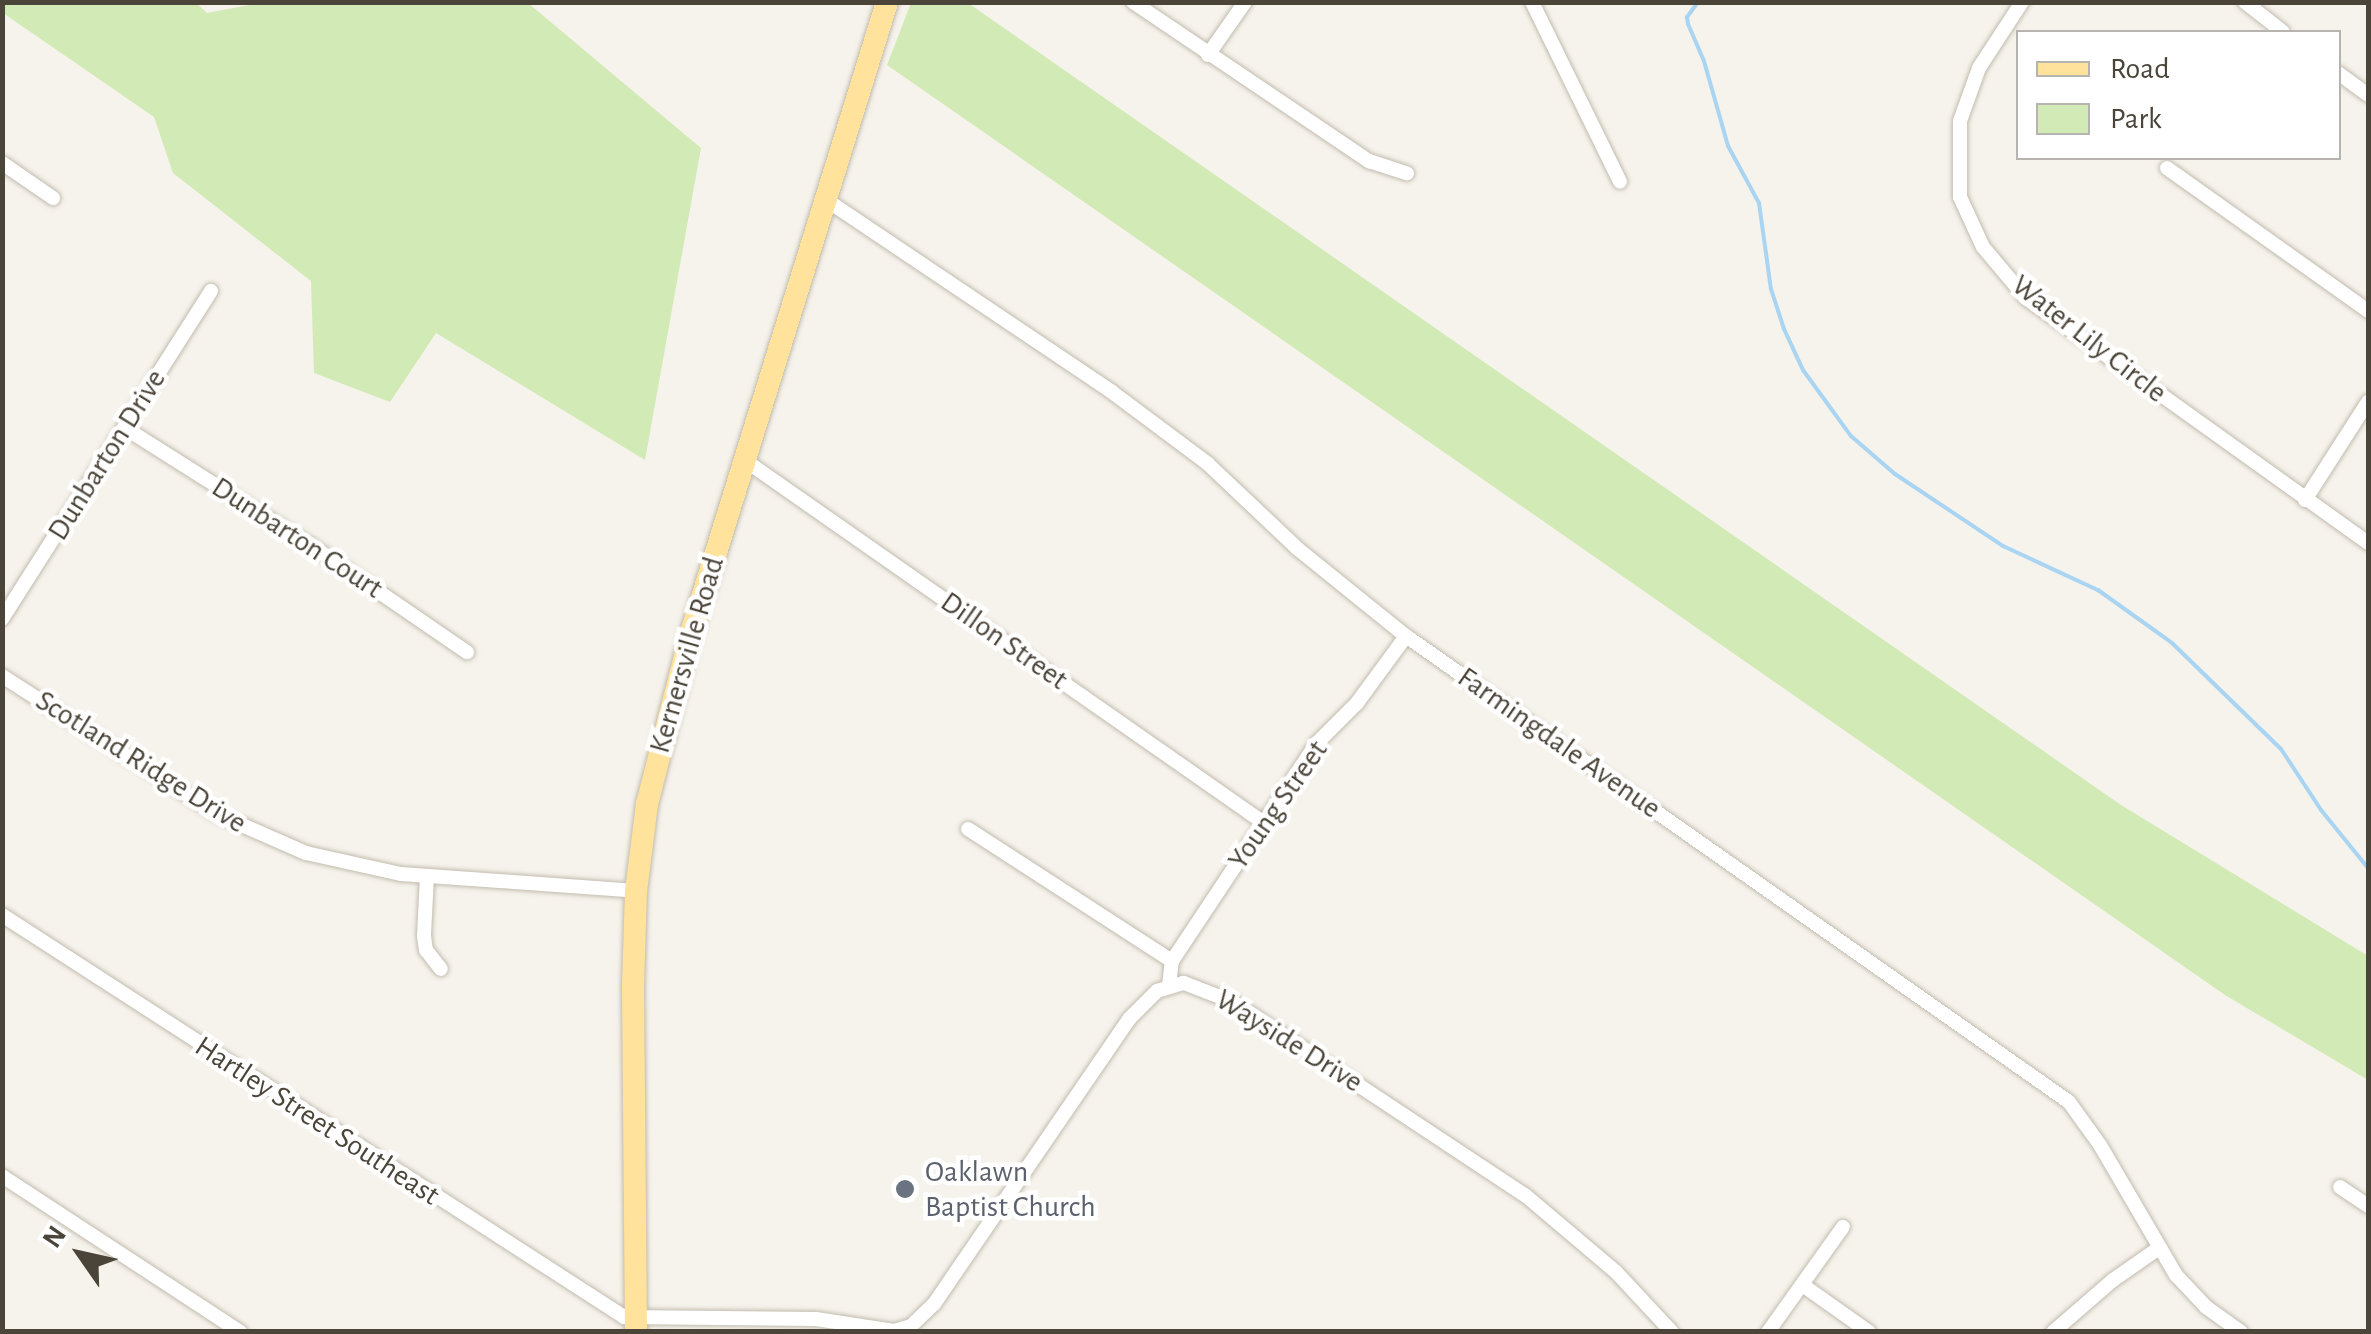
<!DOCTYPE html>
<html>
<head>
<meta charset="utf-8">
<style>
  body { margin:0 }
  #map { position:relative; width:2371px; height:1334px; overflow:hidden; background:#f6f3ec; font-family:"Alegreya Sans",sans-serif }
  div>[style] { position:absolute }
  .green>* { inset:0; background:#d2eab5 }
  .stream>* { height:4px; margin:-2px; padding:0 2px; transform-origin:2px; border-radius:2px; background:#a9d4f2 }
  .roads { filter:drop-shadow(0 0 2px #c2bbae) drop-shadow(0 0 2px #c2bbae) }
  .street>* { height:14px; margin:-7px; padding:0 7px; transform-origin:7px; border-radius:7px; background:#fff }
  .primary>* { height:22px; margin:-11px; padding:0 11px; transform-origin:11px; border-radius:11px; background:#ffe39c }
  .dots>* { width:28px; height:28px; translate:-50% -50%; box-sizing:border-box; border:5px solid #fff; border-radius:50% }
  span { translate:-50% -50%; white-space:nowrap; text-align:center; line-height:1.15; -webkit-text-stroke:9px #fff; paint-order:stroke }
  .street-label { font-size:30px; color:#4b4439 }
  .worship-label { font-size:30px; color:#5b616d }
  .left { translate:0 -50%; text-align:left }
  .frame { position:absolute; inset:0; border:5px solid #4b4439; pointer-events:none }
  .legend { position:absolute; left:2016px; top:30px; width:325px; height:130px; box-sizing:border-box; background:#fff; border:2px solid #b7b4b0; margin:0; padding:12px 18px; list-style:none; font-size:30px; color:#4b4439 }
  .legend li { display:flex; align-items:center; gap:20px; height:50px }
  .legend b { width:50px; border:2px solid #b7b4b0 }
  .north { position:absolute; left:30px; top:1204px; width:100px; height:100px; -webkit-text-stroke:8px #fff; paint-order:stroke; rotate:304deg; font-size:28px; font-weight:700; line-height:40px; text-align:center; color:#4b4439 }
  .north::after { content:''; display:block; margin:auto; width:35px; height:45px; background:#4b4439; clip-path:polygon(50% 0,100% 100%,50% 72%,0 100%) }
</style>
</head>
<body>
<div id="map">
  <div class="green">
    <div style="clip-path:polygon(3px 2px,196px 3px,207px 13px,265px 2px,528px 3px,701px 148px,645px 460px,436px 333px,390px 402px,314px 373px,311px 281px,173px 173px,154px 117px,3px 13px)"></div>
    <div style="clip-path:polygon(911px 3px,968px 3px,2121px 805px,2368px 956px,2368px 1080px,2225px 995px,887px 65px)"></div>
  </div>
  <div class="stream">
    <div style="left:1698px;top:2px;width:19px;rotate:126deg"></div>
    <div style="left:1687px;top:17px;width:7px;rotate:82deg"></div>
    <div style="left:1688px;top:24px;width:40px;rotate:66.6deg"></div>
    <div style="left:1704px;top:61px;width:88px;rotate:74.2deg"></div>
    <div style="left:1728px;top:146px;width:65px;rotate:61.5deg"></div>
    <div style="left:1759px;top:203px;width:87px;rotate:82.1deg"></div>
    <div style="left:1771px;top:289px;width:42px;rotate:72deg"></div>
    <div style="left:1784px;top:329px;width:45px;rotate:65.1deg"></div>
    <div style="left:1803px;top:370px;width:82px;rotate:54deg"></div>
    <div style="left:1851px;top:436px;width:58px;rotate:40.8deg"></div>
    <div style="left:1895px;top:474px;width:130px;rotate:33.7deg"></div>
    <div style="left:2003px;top:546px;width:105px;rotate:24.9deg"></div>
    <div style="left:2098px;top:590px;width:91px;rotate:35.6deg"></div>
    <div style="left:2172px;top:643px;width:152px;rotate:44.2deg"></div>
    <div style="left:2281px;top:749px;width:73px;rotate:56.7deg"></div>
    <div style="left:2321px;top:810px;width:75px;rotate:51deg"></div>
  </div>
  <div class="roads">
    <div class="street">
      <div style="left:1133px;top:2px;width:285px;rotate:34deg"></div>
      <div style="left:1369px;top:161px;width:40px;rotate:18deg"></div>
      <div style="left:1532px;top:2px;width:200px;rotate:63.9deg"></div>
      <div style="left:2022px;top:2px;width:79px;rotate:123.1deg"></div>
      <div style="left:1979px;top:68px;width:56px;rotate:109.7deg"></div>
      <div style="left:1960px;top:121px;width:76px;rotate:90deg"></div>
      <div style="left:1960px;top:197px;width:55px;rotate:65.3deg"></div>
      <div style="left:1983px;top:247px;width:67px;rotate:49.9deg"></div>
      <div style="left:2026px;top:298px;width:421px;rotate:35.6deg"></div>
      <div style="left:2245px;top:2px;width:48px;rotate:38.3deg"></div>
      <div style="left:1208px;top:55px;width:65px;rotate:-55.1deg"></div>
      <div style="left:2338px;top:73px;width:37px;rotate:36deg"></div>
      <div style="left:2px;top:163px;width:62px;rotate:34.5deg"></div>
      <div style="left:2167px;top:168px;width:247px;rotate:35.4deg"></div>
      <div style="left:825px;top:199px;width:346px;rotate:33.9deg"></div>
      <div style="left:1112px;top:392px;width:119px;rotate:36.8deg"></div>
      <div style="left:1207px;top:463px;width:125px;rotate:43.4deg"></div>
      <div style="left:1298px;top:549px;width:139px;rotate:38.9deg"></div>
      <div style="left:1406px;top:636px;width:810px;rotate:35.1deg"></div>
      <div style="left:2069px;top:1102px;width:53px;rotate:54.2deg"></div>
      <div style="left:2100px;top:1145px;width:151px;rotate:59.7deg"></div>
      <div style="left:2176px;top:1275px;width:44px;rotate:46.8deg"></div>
      <div style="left:2206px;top:1307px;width:43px;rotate:35.5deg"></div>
      <div style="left:125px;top:428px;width:221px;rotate:32.3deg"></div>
      <div style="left:312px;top:546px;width:188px;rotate:34.4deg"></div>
      <div style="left:743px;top:459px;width:636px;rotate:34.94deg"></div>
      <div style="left:2305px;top:500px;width:117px;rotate:-57.3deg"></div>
      <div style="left:2px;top:619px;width:389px;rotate:-57.5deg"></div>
      <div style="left:2px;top:676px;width:255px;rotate:32.7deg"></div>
      <div style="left:217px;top:814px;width:97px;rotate:23.7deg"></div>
      <div style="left:306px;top:853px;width:97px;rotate:12.5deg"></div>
      <div style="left:401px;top:874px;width:236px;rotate:4.1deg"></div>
      <div style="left:968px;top:829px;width:243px;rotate:32.9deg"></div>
      <div style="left:427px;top:876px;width:60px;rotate:92.9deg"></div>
      <div style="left:424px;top:936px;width:14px;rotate:82deg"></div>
      <div style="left:426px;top:950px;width:24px;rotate:52deg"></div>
      <div style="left:2px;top:915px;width:741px;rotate:32.87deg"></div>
      <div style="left:624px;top:1317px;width:192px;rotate:0.6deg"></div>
      <div style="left:816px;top:1319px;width:79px;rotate:8.7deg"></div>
      <div style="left:894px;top:1331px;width:18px;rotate:-16deg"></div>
      <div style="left:911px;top:1326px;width:32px;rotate:-44deg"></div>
      <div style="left:934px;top:1304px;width:345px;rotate:-55.6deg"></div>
      <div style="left:1129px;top:1019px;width:40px;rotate:-45deg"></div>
      <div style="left:1157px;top:991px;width:28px;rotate:-17deg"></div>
      <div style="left:1184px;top:983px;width:53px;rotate:21.2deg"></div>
      <div style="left:1233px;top:1002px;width:350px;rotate:33.5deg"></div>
      <div style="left:1525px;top:1195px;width:119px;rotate:40.2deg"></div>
      <div style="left:1616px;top:1272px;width:82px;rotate:47deg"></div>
      <div style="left:1169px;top:985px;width:24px;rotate:-83deg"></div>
      <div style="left:1172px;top:961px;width:262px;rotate:-56.4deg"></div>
      <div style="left:1317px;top:743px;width:57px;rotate:-45deg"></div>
      <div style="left:1357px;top:703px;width:83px;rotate:-53.8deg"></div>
      <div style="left:2px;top:1176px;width:285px;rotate:33.2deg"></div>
      <div style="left:2340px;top:1187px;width:34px;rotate:34deg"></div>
      <div style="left:1804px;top:1286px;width:80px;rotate:35.3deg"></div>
      <div style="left:1768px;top:1332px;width:129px;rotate:-54.5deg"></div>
      <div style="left:2053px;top:1332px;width:79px;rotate:-40.9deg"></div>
      <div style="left:2113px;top:1280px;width:56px;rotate:-34.8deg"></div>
    </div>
    <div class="primary">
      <div style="left:636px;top:1332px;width:346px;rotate:-90.5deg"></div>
      <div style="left:633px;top:986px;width:95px;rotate:-88.2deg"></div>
      <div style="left:636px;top:891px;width:88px;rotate:-82.8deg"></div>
      <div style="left:647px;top:804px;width:177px;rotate:-75.6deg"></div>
      <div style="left:691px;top:633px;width:661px;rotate:-72.74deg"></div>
    </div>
  </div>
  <div class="dots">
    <div style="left:905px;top:1189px;background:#6b7280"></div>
  </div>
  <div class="street-label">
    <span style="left:2089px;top:339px;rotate:38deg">Water Lily Circle</span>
    <span style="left:107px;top:455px;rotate:-58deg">Dunbarton Drive</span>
    <span style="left:297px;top:538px;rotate:33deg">Dunbarton Court</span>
    <span style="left:1004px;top:641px;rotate:35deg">Dillon Street</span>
    <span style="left:687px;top:655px;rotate:-74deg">Kernersville Road</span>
    <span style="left:1559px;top:743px;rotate:35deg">Farmingdale Avenue</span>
    <span style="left:141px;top:762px;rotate:32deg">Scotland Ridge Drive</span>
    <span style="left:1278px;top:805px;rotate:-55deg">Young Street</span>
    <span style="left:1289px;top:1041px;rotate:32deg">Wayside Drive</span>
    <span style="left:317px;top:1121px;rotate:33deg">Hartley Street Southeast</span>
  </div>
  <div class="worship-label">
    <span class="left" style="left:925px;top:1189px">Oaklawn<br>Baptist Church</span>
  </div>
  <div class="frame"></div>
  <ul class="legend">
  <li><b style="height:12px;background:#ffe39c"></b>Road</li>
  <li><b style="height:28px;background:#d2eab5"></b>Park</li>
  </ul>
  <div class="north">N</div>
</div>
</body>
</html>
